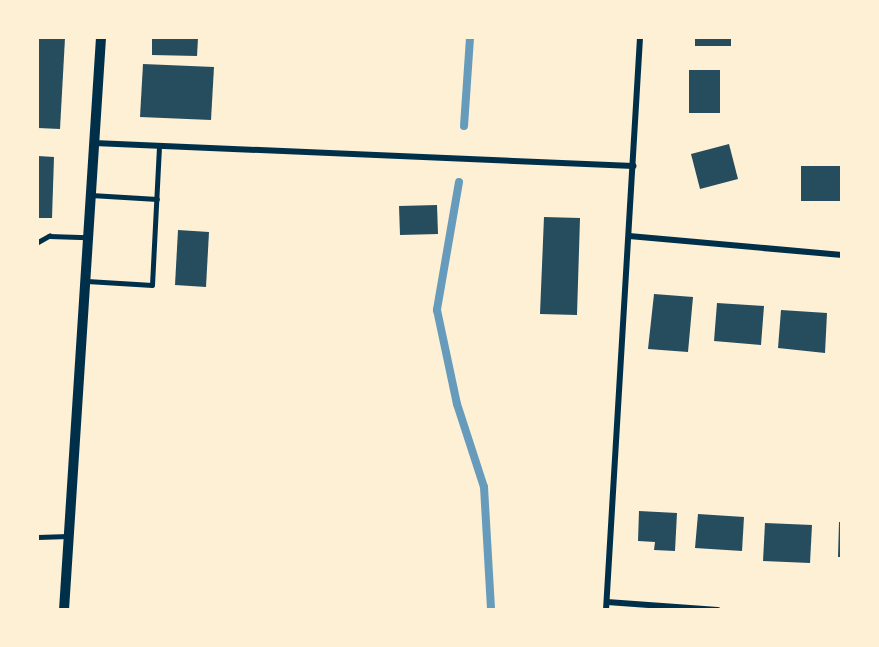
<!DOCTYPE html>
<html>
<head>
<meta charset="utf-8">
<style>
  body { margin:0 }
  #map { position:relative; width:879px; height:647px; overflow:hidden; background:#fdf0d5; font-family:Spectral,serif }
  div>[style] { position:absolute }
  .stream>* { height:8px; margin:-4px; padding:0 4px; transform-origin:4px; border-radius:4px; background:#669bbc }
  .building>* { inset:0; background:#264d5e }
  .service>* { height:4.5px; margin:-2.25px; padding:0 2.25px; transform-origin:2.25px; border-radius:2.25px; background:#003049 }
  .minor>* { height:6px; margin:-3px; padding:0 3px; transform-origin:3px; border-radius:3px; background:#003049 }
  .tertiary>* { height:10px; margin:-5px; padding:0 5px; transform-origin:5px; border-radius:5px; background:#003049 }
  span { translate:-50% -50%; white-space:nowrap; text-align:center; line-height:1.15; -webkit-text-stroke:6px #fdf0d5; paint-order:stroke }
  .frame { position:absolute; inset:0; border:39px solid #fdf0d5; pointer-events:none }
</style>
</head>
<body>
<div id="map">
  <div class="stream">
    <div style="left:464px;top:126px;width:88px;rotate:-86.1deg"></div>
    <div style="left:459px;top:182px;width:130px;rotate:99.8deg"></div>
    <div style="left:437px;top:310px;width:96px;rotate:78deg"></div>
    <div style="left:457px;top:404px;width:87px;rotate:72deg"></div>
    <div style="left:484px;top:487px;width:123px;rotate:86.7deg"></div>
  </div>
  <div class="building">
    <div style="clip-path:polygon(38px 38px,65px 38px,60px 129px,38px 128px)"></div>
    <div style="clip-path:polygon(152px 38px,198px 38px,197px 56px,152px 55px)"></div>
    <div style="clip-path:polygon(695px 38px,731px 38px,731px 46px,695px 46px)"></div>
    <div style="clip-path:polygon(143px 64px,214px 67px,211px 120px,140px 117px)"></div>
    <div style="clip-path:polygon(689px 70px,720px 70px,720px 113px,689px 113px)"></div>
    <div style="clip-path:polygon(729px 144px,738px 179px,700px 189px,691px 154px)"></div>
    <div style="clip-path:polygon(38px 156px,54px 157px,52px 218px,38px 218px)"></div>
    <div style="clip-path:polygon(801px 166px,840px 166px,840px 201px,801px 201px)"></div>
    <div style="clip-path:polygon(437px 205px,438px 234px,400px 235px,399px 206px)"></div>
    <div style="clip-path:polygon(544px 217px,580px 218px,577px 315px,540px 314px)"></div>
    <div style="clip-path:polygon(178px 230px,209px 232px,206px 287px,175px 285px)"></div>
    <div style="clip-path:polygon(654px 294px,693px 297px,688px 352px,648px 349px)"></div>
    <div style="clip-path:polygon(717px 303px,764px 306px,761px 345px,714px 341px)"></div>
    <div style="clip-path:polygon(781px 310px,827px 313px,825px 353px,778px 348px)"></div>
    <div style="clip-path:polygon(639px 511px,677px 513px,675px 551px,654px 550px,655px 542px,638px 541px)"></div>
    <div style="clip-path:polygon(698px 514px,744px 517px,742px 551px,695px 548px)"></div>
    <div style="clip-path:polygon(839px 522px,842px 522px,842px 557px,838px 557px)"></div>
    <div style="clip-path:polygon(765px 523px,812px 525px,810px 563px,763px 561px)"></div>
  </div>
  <div class="service">
    <div style="left:91px;top:195px;width:66px;rotate:3.5deg"></div>
    <div style="left:38px;top:242px;width:13px;rotate:-29deg"></div>
    <div style="left:49px;top:236px;width:38px;rotate:2deg"></div>
    <div style="left:87px;top:281px;width:65px;rotate:3.5deg"></div>
    <div style="left:152px;top:285px;width:139px;rotate:-87.1deg"></div>
    <div style="left:38px;top:537px;width:30px;rotate:-2deg"></div>
  </div>
  <div class="minor">
    <div style="left:94px;top:143px;width:540px;rotate:2.44deg"></div>
    <div style="left:629px;top:236px;width:214px;rotate:5.1deg"></div>
    <div style="left:607px;top:602px;width:111px;rotate:4.1deg"></div>
    <div style="left:606px;top:610px;width:573px;rotate:-86.6deg"></div>
  </div>
  <div class="tertiary">
    <div style="left:64px;top:610px;width:573px;rotate:-86.3deg"></div>
  </div>
  <div class="frame"></div>
</div>
</body>
</html>
